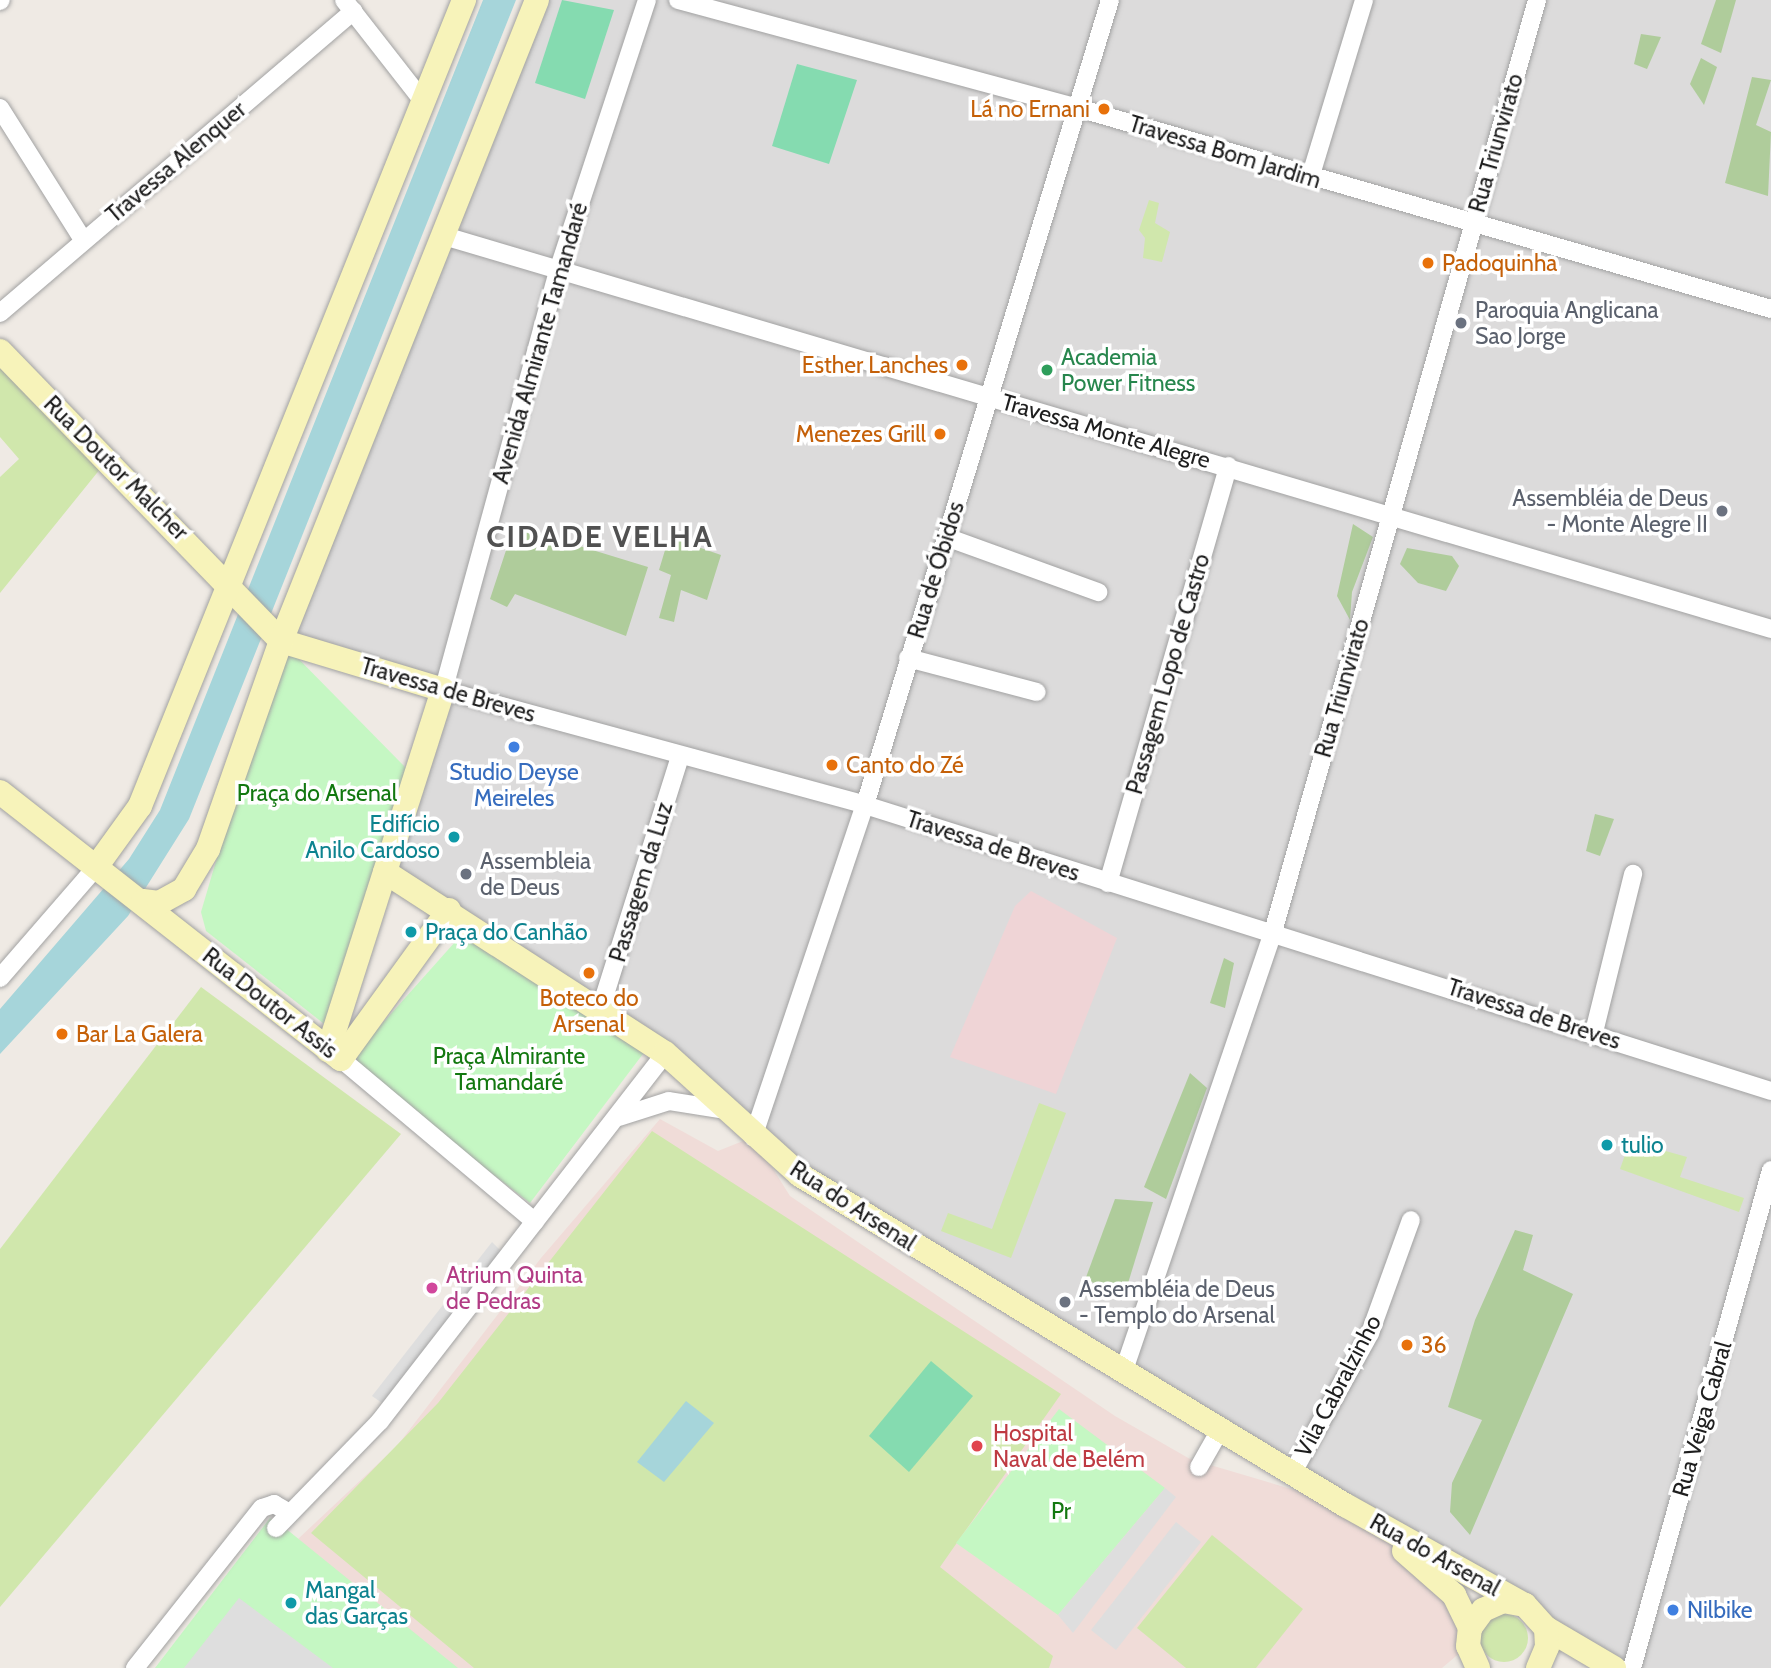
<!DOCTYPE html>
<html>
<head>
<meta charset="utf-8">
<style>
  body { margin:0 }
  #map { position:relative; width:1771px; height:1668px; overflow:hidden; background:#efeae4; font-family:Cabin,sans-serif }
  div>[style] { position:absolute }
  .residential>* { inset:0; background:#dcdbdb }
  .commercial>* { inset:0; background:#efd4d6 }
  .military>* { inset:0; background:#f0dcd8 }
  .grass>* { inset:0; background:#d0e7ac }
  .round { border-radius:50% }
  .forest>* { inset:0; background:#afcc9b }
  .park>* { inset:0; background:#c5f7c3 }
  .pitch>* { inset:0; background:#85dbb0 }
  .parking>* { inset:0; background:#dedede }
  .water>* { inset:0; background:#a6d5da }
  .roads { filter:drop-shadow(0 0 2px #a2a2a2) drop-shadow(0 0 2px #a2a2a2) }
  .street>* { height:18px; margin:-9px; padding:0 9px; transform-origin:9px; border-radius:9px; background:#fff }
  .secondary>* { height:24px; margin:-12px; padding:0 12px; transform-origin:12px; border-radius:12px; background:#f7f3ba }
  .dots>* { width:19px; height:19px; translate:-50% -50%; box-sizing:border-box; border:4px solid #fff; border-radius:50% }
  span { translate:-50% -50%; white-space:nowrap; text-align:center; line-height:1.15; -webkit-text-stroke:7px #fff; paint-order:stroke }
  .food-label { font-size:23px; color:#c56008 }
  .right { translate:-100% -50%; text-align:right }
  .left { translate:0 -50%; text-align:left }
  .street-label { font-size:23px; color:#1e1e1e }
  .worship-label { font-size:23px; color:#5b616d }
  .leisure-label { font-size:23px; color:#27864d }
  .shop-label { font-size:23px; color:#366cbe }
  .park-label { font-size:23px; color:#137810 }
  .culture-label { font-size:23px; color:#0d838f }
  .hotel-label { font-size:23px; color:#b23c85 }
  .health-label { font-size:23px; color:#be3a42 }
  .district-label { font-size:30px; color:#515151; font-weight:700; letter-spacing:2px }
</style>
</head>
<body>
<div id="map">
  <div class="residential">
    <div style="clip-path:polygon(537px 0,1771px 0,1771px 1668px,1614px 1668px,800px 1175px,665px 1053px,385px 872px,443px 690px,281px 641px)"></div>
  </div>
  <div class="commercial">
    <div style="clip-path:polygon(1031px 891px,1117px 938px,1056px 1094px,950px 1057px,1015px 906px)"></div>
  </div>
  <div class="military">
    <div style="clip-path:polygon(660px 1119px,718px 1151px,753px 1137px,790px 1196px,1115px 1416px,1190px 1459px,1345px 1505px,1441px 1581px,1468px 1646px,1442px 1668px,454px 1668px,298px 1539px,397px 1446px,541px 1258px)"></div>
  </div>
  <div class="grass">
    <div style="clip-path:polygon(1149px 200px,1159px 203px,1155px 223px,1170px 232px,1162px 262px,1143px 258px,1145px 238px,1139px 230px)"></div>
    <div style="clip-path:polygon(0 354px,105px 463px,0 593px,0 477px,19px 459px,0 437px)"></div>
    <div style="clip-path:polygon(201px 987px,401px 1134px,0 1607px,0 1249px)"></div>
    <div style="clip-path:polygon(1039px 1103px,1066px 1113px,1011px 1258px,941px 1231px,948px 1213px,992px 1229px)"></div>
    <div style="clip-path:polygon(652px 1131px,1061px 1394px,940px 1567px,1053px 1656px,1049px 1668px,474px 1668px,311px 1533px,438px 1403px)"></div>
    <div style="clip-path:polygon(1630px 1141px,1687px 1157px,1680px 1177px,1744px 1198px,1739px 1212px,1620px 1169px)"></div>
    <div style="clip-path:polygon(1212px 1535px,1303px 1609px,1256px 1668px,1186px 1668px,1137px 1628px)"></div>
    <div class="round" style="left:1480px;top:1614px;width:48px;height:48px"></div>
  </div>
  <div class="forest">
    <div style="clip-path:polygon(1716px 0,1736px 0,1721px 53px,1701px 44px)"></div>
    <div style="clip-path:polygon(1641px 34px,1661px 37px,1647px 69px,1634px 64px)"></div>
    <div style="clip-path:polygon(1701px 58px,1717px 67px,1704px 105px,1690px 84px)"></div>
    <div style="clip-path:polygon(1752px 77px,1771px 80px,1756px 125px,1771px 132px,1768px 196px,1725px 183px)"></div>
    <div style="clip-path:polygon(1353px 524px,1373px 537px,1352px 592px,1350px 620px,1337px 596px)"></div>
    <div style="clip-path:polygon(514px 526px,648px 567px,626px 636px,515px 594px,507px 607px,490px 599px)"></div>
    <div style="clip-path:polygon(669px 537px,721px 555px,707px 600px,681px 590px,674px 622px,659px 618px,671px 575px,659px 570px)"></div>
    <div style="clip-path:polygon(1407px 548px,1452px 556px,1459px 566px,1446px 591px,1418px 583px,1400px 564px)"></div>
    <div style="clip-path:polygon(1595px 814px,1614px 819px,1600px 856px,1586px 851px)"></div>
    <div style="clip-path:polygon(1224px 958px,1234px 963px,1225px 1008px,1210px 1003px)"></div>
    <div style="clip-path:polygon(1190px 1073px,1207px 1088px,1166px 1199px,1144px 1187px)"></div>
    <div style="clip-path:polygon(1115px 1199px,1153px 1202px,1125px 1293px,1085px 1280px)"></div>
    <div style="clip-path:polygon(1515px 1230px,1533px 1235px,1523px 1270px,1573px 1294px,1470px 1535px,1450px 1512px,1452px 1483px,1482px 1420px,1448px 1407px,1475px 1320px)"></div>
  </div>
  <div class="park">
    <div style="clip-path:polygon(281px 641px,406px 768px,328px 1027px,206px 931px,201px 912px)"></div>
    <div style="clip-path:polygon(463px 933px,649px 1046px,530px 1203px,348px 1062px)"></div>
    <div style="clip-path:polygon(1059px 1409px,1165px 1488px,1058px 1615px,956px 1543px)"></div>
    <div style="clip-path:polygon(270px 1518px,290px 1532px,458px 1668px,155px 1668px)"></div>
  </div>
  <div class="pitch">
    <div style="clip-path:polygon(562px 0,614px 10px,585px 99px,535px 83px)"></div>
    <div style="clip-path:polygon(797px 64px,857px 80px,829px 164px,772px 146px)"></div>
    <div style="clip-path:polygon(931px 1361px,973px 1396px,909px 1472px,869px 1436px)"></div>
  </div>
  <div class="parking">
    <div style="clip-path:polygon(492px 1242px,502px 1252px,382px 1403px,372px 1396px)"></div>
    <div style="clip-path:polygon(1165px 1488px,1176px 1497px,1073px 1633px,1058px 1615px)"></div>
    <div style="clip-path:polygon(1176px 1522px,1201px 1542px,1116px 1650px,1091px 1630px)"></div>
    <div style="clip-path:polygon(239px 1598px,333px 1668px,184px 1668px)"></div>
  </div>
  <div class="water">
    <div style="clip-path:polygon(483px 0,516px 0,189px 819px,128px 916px,0 1054px,0 1009px,129px 859px,160px 810px)"></div>
    <div style="clip-path:polygon(686px 1401px,714px 1423px,664px 1482px,637px 1462px)"></div>
  </div>
  <div class="roads">
    <div class="street">
      <div style="left:344px;top:0;width:128px;rotate:52deg"></div>
      <div style="left:647px;top:0;width:285px;rotate:108.2deg"></div>
      <div style="left:558px;top:271px;width:434px;rotate:105.3deg"></div>
      <div style="left:443px;top:690px;width:437px;rotate:15.2deg"></div>
      <div style="left:865px;top:805px;width:950px;rotate:17.52deg"></div>
      <div style="left:678px;top:0;width:414px;rotate:15.1deg"></div>
      <div style="left:1078px;top:108px;width:722px;rotate:16.17deg"></div>
      <div style="left:0;top:1px;width:1px;rotate:-45deg"></div>
      <div style="left:0;top:108px;width:156px;rotate:57.8deg"></div>
      <div style="left:1310px;top:178px;width:186px;rotate:-73.1deg"></div>
      <div style="left:441px;top:235px;width:1387px;rotate:16.5deg"></div>
      <div style="left:0;top:313px;width:465px;rotate:-40.5deg"></div>
      <div style="left:946px;top:537px;width:162px;rotate:19.9deg"></div>
      <div style="left:908px;top:658px;width:133px;rotate:14.8deg"></div>
      <div style="left:1108px;top:883px;width:434px;rotate:-73.9deg"></div>
      <div style="left:0;top:978px;width:147px;rotate:-49.1deg"></div>
      <div style="left:601px;top:1007px;width:263px;rotate:-72.5deg"></div>
      <div style="left:1594px;top:1032px;width:163px;rotate:-76.1deg"></div>
      <div style="left:341px;top:1059px;width:253px;rotate:40deg"></div>
      <div style="left:619px;top:1117px;width:52px;rotate:-17.7deg"></div>
      <div style="left:669px;top:1101px;width:57px;rotate:9.1deg"></div>
      <div style="left:753px;top:1137px;width:350px;rotate:-71.4deg"></div>
      <div style="left:865px;top:805px;width:841px;rotate:-73.07deg"></div>
      <div style="left:1124px;top:1370px;width:463px;rotate:-71.2deg"></div>
      <div style="left:1273px;top:932px;width:969px;rotate:-74.18deg"></div>
      <div style="left:1199px;top:1467px;width:43px;rotate:-60.4deg"></div>
      <div style="left:1293px;top:1472px;width:159px;rotate:-61deg"></div>
      <div style="left:1370px;top:1333px;width:120px;rotate:-70.1deg"></div>
      <div style="left:276px;top:1528px;width:149px;rotate:-45.8deg"></div>
      <div style="left:380px;top:1421px;width:465px;rotate:-52.2deg"></div>
      <div style="left:135px;top:1668px;width:204px;rotate:-51.6deg"></div>
      <div style="left:262px;top:1508px;width:13px;rotate:-18deg"></div>
      <div style="left:274px;top:1504px;width:16px;rotate:30deg"></div>
      <div style="left:1632px;top:1668px;width:517px;rotate:-74.4deg"></div>
    </div>
    <div class="secondary">
      <div style="left:0;top:351px;width:404px;rotate:45.9deg"></div>
      <div style="left:281px;top:641px;width:169px;rotate:16.8deg"></div>
      <div style="left:443px;top:690px;width:378px;rotate:107.7deg"></div>
      <div style="left:0;top:792px;width:433px;rotate:38.1deg"></div>
      <div style="left:341px;top:1059px;width:184px;rotate:-54.1deg"></div>
      <div style="left:96px;top:867px;width:75px;rotate:-54.2deg"></div>
      <div style="left:140px;top:806px;width:869px;rotate:-68.1deg"></div>
      <div style="left:385px;top:872px;width:333px;rotate:32.9deg"></div>
      <div style="left:665px;top:1053px;width:182px;rotate:42.1deg"></div>
      <div style="left:800px;top:1175px;width:637px;rotate:31.2deg"></div>
      <div style="left:1345px;top:1505px;width:206px;rotate:29.1deg"></div>
      <div style="left:143px;top:901px;width:16px;rotate:7deg"></div>
      <div style="left:159px;top:903px;width:29px;rotate:-29deg"></div>
      <div style="left:184px;top:889px;width:47px;rotate:-59deg"></div>
      <div style="left:208px;top:849px;width:220px;rotate:-70.7deg"></div>
      <div style="left:281px;top:641px;width:690px;rotate:-68.23deg"></div>
      <div style="left:1404px;top:1551px;width:67px;rotate:41.3deg"></div>
      <div style="left:1454px;top:1595px;width:37px;rotate:64deg"></div>
      <div style="left:1546px;top:1628px;width:79px;rotate:30.5deg"></div>
      <div style="left:1478px;top:1668px;width:24px;rotate:-114deg"></div>
      <div style="left:1468px;top:1646px;width:18px;rotate:-84deg"></div>
      <div style="left:1470px;top:1628px;width:22px;rotate:-54deg"></div>
      <div style="left:1483px;top:1610px;width:22px;rotate:-24deg"></div>
      <div style="left:1503px;top:1601px;width:22px;rotate:10deg"></div>
      <div style="left:1525px;top:1605px;width:31px;rotate:48deg"></div>
      <div style="left:1546px;top:1628px;width:19px;rotate:87deg"></div>
      <div style="left:1547px;top:1647px;width:23px;rotate:113deg"></div>
    </div>
  </div>
  <div class="dots">
    <div style="left:1104px;top:109px;background:#e8710a"></div>
    <div style="left:1428px;top:263px;background:#e8710a"></div>
    <div style="left:1461px;top:323px;background:#6b7280"></div>
    <div style="left:962px;top:365px;background:#e8710a"></div>
    <div style="left:1047px;top:370px;background:#2e9e5b"></div>
    <div style="left:940px;top:434px;background:#e8710a"></div>
    <div style="left:1722px;top:511px;background:#6b7280"></div>
    <div style="left:514px;top:747px;background:#3f7fe0"></div>
    <div style="left:832px;top:765px;background:#e8710a"></div>
    <div style="left:454px;top:837px;background:#0f9aa8"></div>
    <div style="left:466px;top:874px;background:#6b7280"></div>
    <div style="left:411px;top:932px;background:#0f9aa8"></div>
    <div style="left:589px;top:973px;background:#e8710a"></div>
    <div style="left:62px;top:1034px;background:#e8710a"></div>
    <div style="left:1607px;top:1145px;background:#0f9aa8"></div>
    <div style="left:432px;top:1288px;background:#d1479c"></div>
    <div style="left:1065px;top:1302px;background:#6b7280"></div>
    <div style="left:1407px;top:1345px;background:#e8710a"></div>
    <div style="left:977px;top:1446px;background:#e0444e"></div>
    <div style="left:291px;top:1603px;background:#0f9aa8"></div>
    <div style="left:1673px;top:1610px;background:#3f7fe0"></div>
  </div>
  <div class="food-label">
    <span class="right" style="left:1090px;top:109px">Lá no Ernani</span>
    <span class="left" style="left:1442px;top:263px">Padoquinha</span>
    <span class="right" style="left:948px;top:365px">Esther Lanches</span>
    <span class="right" style="left:926px;top:434px">Menezes Grill</span>
    <span class="left" style="left:846px;top:765px">Canto do Zé</span>
    <span style="left:589px;top:1011px">Boteco do<br>Arsenal</span>
    <span class="left" style="left:76px;top:1034px">Bar La Galera</span>
    <span class="left" style="left:1421px;top:1345px">36</span>
  </div>
  <div class="street-label">
    <span style="left:1496px;top:143px;rotate:-74deg">Rua Triunvirato</span>
    <span style="left:1225px;top:152px;rotate:17deg">Travessa Bom Jardim</span>
    <span style="left:176px;top:162px;rotate:-40deg">Travessa Alenquer</span>
    <span style="left:540px;top:343px;rotate:-74deg">Avenida Almirante Tamandaré</span>
    <span style="left:1106px;top:431px;rotate:16deg">Travessa Monte Alegre</span>
    <span style="left:116px;top:468px;rotate:45deg">Rua Doutor Malcher</span>
    <span style="left:936px;top:570px;rotate:-73deg">Rua de Óbidos</span>
    <span style="left:1168px;top:674px;rotate:-74deg">Passagem Lopo de Castro</span>
    <span style="left:1342px;top:688px;rotate:-74deg">Rua Triunvirato</span>
    <span style="left:448px;top:690px;rotate:16deg">Travessa de Breves</span>
    <span style="left:993px;top:846px;rotate:18deg">Travessa de Breves</span>
    <span style="left:641px;top:882px;rotate:-73deg">Passagem da Luz</span>
    <span style="left:270px;top:1003px;rotate:38deg">Rua Doutor Assis</span>
    <span style="left:1534px;top:1014px;rotate:18deg">Travessa de Breves</span>
    <span style="left:853px;top:1206px;rotate:33deg">Rua do Arsenal</span>
    <span style="left:1338px;top:1386px;rotate:-62deg">Vila Cabralzinho</span>
    <span style="left:1702px;top:1419px;rotate:-74deg">Rua Veiga Cabral</span>
    <span style="left:1435px;top:1555px;rotate:29deg">Rua do Arsenal</span>
  </div>
  <div class="worship-label">
    <span class="left" style="left:1475px;top:323px">Paroquia Anglicana<br>Sao Jorge</span>
    <span class="right" style="left:1708px;top:511px">Assembléia de Deus<br>- Monte Alegre II</span>
    <span class="left" style="left:480px;top:874px">Assembleia<br>de Deus</span>
    <span class="left" style="left:1079px;top:1302px">Assembléia de Deus<br>- Templo do Arsenal</span>
  </div>
  <div class="leisure-label">
    <span class="left" style="left:1061px;top:370px">Academia<br>Power Fitness</span>
  </div>
  <div class="shop-label">
    <span style="left:514px;top:785px">Studio Deyse<br>Meireles</span>
    <span class="left" style="left:1687px;top:1610px">Nilbike</span>
  </div>
  <div class="park-label">
    <span style="left:317px;top:793px">Praça do Arsenal</span>
    <span style="left:509px;top:1069px">Praça Almirante<br>Tamandaré</span>
    <span style="left:1061px;top:1511px">Pr</span>
  </div>
  <div class="culture-label">
    <span class="right" style="left:440px;top:837px">Edifício<br>Anilo Cardoso</span>
    <span class="left" style="left:425px;top:932px">Praça do Canhão</span>
    <span class="left" style="left:1621px;top:1145px">tulio</span>
    <span class="left" style="left:305px;top:1603px">Mangal<br>das Garças</span>
  </div>
  <div class="hotel-label">
    <span class="left" style="left:446px;top:1288px">Atrium Quinta<br>de Pedras</span>
  </div>
  <div class="health-label">
    <span class="left" style="left:993px;top:1446px">Hospital<br>Naval de Belém</span>
  </div>
  <div class="district-label">
    <span style="left:600px;top:537px">CIDADE VELHA</span>
  </div>
</div>
</body>
</html>
